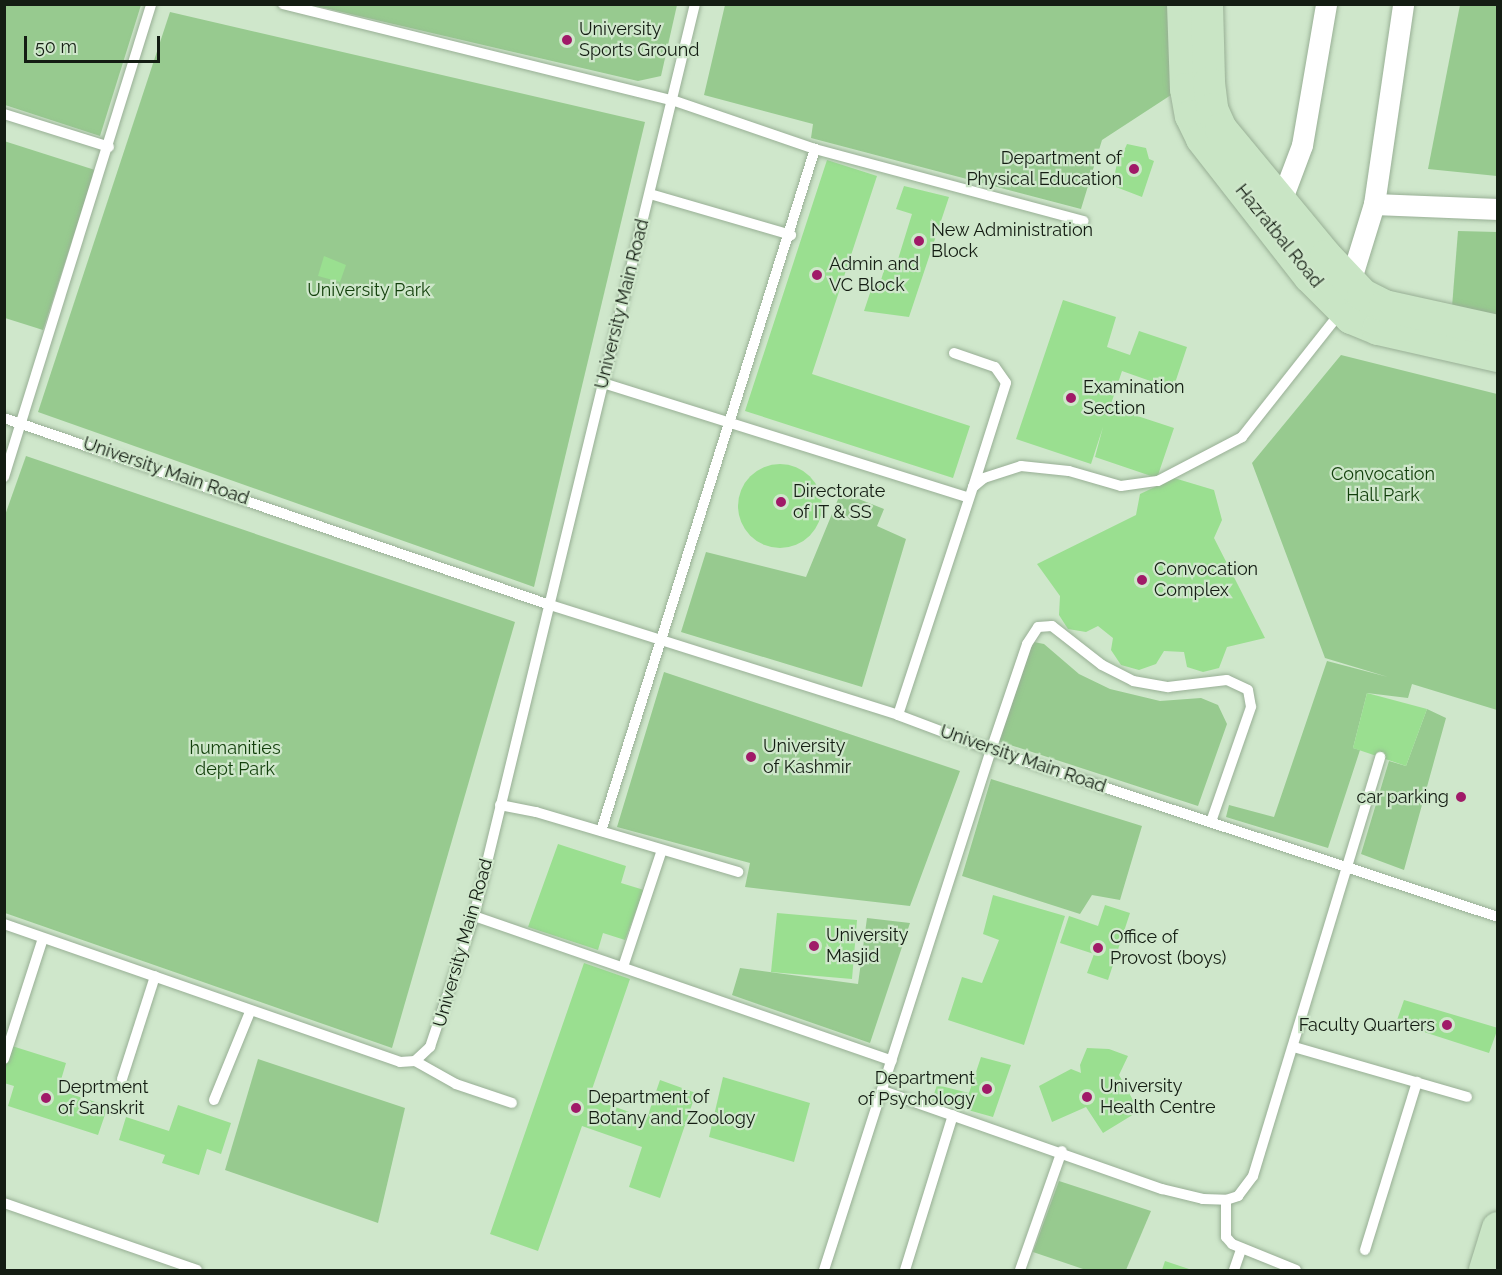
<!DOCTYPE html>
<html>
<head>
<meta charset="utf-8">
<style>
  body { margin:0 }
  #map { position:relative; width:1502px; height:1275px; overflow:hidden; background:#cfe7cb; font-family:Raleway,sans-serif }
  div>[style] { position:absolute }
  .green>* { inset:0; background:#97ca8f }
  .building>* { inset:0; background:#9adf90 }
  .round { border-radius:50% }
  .roads { filter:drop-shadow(0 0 2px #98af95) drop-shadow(0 0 2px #98af95) }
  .lane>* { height:10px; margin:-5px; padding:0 5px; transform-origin:5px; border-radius:5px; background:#fff }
  .street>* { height:21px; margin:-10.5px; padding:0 10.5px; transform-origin:10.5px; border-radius:10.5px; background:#fff }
  .secondary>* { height:32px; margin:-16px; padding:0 16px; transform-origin:16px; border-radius:16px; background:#c9e5c5 }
  .dots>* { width:16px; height:16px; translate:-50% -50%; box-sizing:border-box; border:3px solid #cfe7cb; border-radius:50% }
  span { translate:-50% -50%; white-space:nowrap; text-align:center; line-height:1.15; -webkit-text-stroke:4.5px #cfe7cb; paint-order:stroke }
  .poi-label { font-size:18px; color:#141d13 }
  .left { translate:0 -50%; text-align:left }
  .right { translate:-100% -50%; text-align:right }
  .street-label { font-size:18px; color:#141d13 }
  .park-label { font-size:18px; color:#123f0b }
  .frame { position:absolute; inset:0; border:6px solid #141d13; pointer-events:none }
  .scale { position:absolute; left:24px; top:36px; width:136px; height:27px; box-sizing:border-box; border:3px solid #141d13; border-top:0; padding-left:8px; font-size:18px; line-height:21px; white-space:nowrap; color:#141d13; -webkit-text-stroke:4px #cfe7cb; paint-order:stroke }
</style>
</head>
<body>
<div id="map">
  <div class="green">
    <div style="clip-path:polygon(5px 4px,141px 5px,100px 136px,5px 105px)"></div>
    <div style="clip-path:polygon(312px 5px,677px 4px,677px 5px,661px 76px,638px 81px)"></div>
    <div style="clip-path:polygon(725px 5px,1168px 5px,1171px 95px,1102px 140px,1081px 209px,811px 138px,813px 124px,704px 95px)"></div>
    <div style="clip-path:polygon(1460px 5px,1497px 5px,1497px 176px,1428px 169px)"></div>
    <div style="clip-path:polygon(170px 12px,645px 122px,534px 587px,38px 412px)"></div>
    <div style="clip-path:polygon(4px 141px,95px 170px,43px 330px,5px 318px)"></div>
    <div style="clip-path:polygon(1458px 231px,1497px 232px,1497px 318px,1452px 307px)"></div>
    <div style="clip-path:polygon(1341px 355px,1497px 394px,1497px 710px,1412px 684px,1408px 698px,1367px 693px,1353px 748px,1360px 750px,1328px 848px,1226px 817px,1229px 805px,1274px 817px,1327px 661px,1388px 677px,1325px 658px,1252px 463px)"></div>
    <div style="clip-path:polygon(26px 456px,515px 622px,392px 1048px,5px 913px,4px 518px)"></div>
    <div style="clip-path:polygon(841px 492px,884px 509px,877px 526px,906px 539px,862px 687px,681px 632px,706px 552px,806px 577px)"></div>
    <div style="clip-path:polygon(1034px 642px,1044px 644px,1079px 674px,1110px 689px,1160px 701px,1201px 698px,1218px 705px,1227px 724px,1198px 806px,998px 741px,1024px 658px)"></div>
    <div style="clip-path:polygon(664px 672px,960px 771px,910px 906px,745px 887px,750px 863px,617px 827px)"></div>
    <div style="clip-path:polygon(1427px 709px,1446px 718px,1404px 870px,1361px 854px,1389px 761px,1406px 766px)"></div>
    <div style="clip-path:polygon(991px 779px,1142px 826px,1120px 900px,1092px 895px,1080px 914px,962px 876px)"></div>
    <div style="clip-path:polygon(867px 918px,910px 923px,870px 1043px,732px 995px,740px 968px,858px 984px)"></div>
    <div style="clip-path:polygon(258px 1059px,405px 1108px,378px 1223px,225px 1170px)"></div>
    <div style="clip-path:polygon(1059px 1181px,1151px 1211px,1126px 1270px,1086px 1270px,1033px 1252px)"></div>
  </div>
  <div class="building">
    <div style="clip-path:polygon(1127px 144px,1146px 148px,1149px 159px,1154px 161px,1142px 197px,1116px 187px,1119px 179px,1114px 178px,1119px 153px,1123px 153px)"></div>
    <div style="clip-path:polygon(827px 160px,877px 176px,812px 374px,970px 426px,953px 478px,745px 411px)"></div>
    <div style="clip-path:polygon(904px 186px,949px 197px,909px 317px,864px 311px,872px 287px,879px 287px,884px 270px,895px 269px,912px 214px,896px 209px)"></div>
    <div style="clip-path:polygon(324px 256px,346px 265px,340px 282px,318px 276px)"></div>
    <div style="clip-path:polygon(1063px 300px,1116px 317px,1107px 347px,1130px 355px,1139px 331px,1187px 347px,1173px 389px,1122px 371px,1110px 407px,1174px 428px,1157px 478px,1095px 457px,1103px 427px,1091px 464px,1016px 439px)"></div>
    <div class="round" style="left:738px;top:464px;width:84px;height:84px"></div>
    <div style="clip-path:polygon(1174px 478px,1214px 490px,1222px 520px,1214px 538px,1265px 638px,1227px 647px,1219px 668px,1203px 672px,1187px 667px,1184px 652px,1164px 651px,1156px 664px,1139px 670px,1121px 665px,1111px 650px,1113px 638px,1098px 626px,1086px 632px,1068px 629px,1059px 615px,1060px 596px,1037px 564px,1136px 515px,1140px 494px)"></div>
    <div style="clip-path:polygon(1367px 693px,1427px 709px,1406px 766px,1353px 748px)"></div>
    <div style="clip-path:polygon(558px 844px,626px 866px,621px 883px,644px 890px,625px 940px,603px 933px,598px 950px,528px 927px)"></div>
    <div style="clip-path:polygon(993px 895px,1065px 916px,1024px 1045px,948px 1020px,962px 977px,982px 983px,999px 940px,983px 934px)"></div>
    <div style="clip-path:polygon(1105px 905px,1130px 913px,1108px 980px,1087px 973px,1094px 954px,1060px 943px,1069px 916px,1098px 926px)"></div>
    <div style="clip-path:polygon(777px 913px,857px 920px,852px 979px,771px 972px)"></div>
    <div style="clip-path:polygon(584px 963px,630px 979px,589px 1098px,647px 1118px,660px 1080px,696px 1093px,660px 1198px,629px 1187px,642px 1147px,582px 1126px,538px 1251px,490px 1234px)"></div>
    <div style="clip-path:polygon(1404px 1000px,1498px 1028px,1489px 1053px,1396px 1023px)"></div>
    <div style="clip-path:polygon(12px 1046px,66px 1063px,58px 1090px,108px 1106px,98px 1135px,8px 1106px,14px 1086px,4px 1083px,4px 1069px)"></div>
    <div style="clip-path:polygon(1087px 1048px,1109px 1049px,1128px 1056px,1119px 1075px,1139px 1111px,1103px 1133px,1086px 1107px,1052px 1122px,1039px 1086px,1071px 1069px,1081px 1073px,1080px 1065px)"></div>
    <div style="clip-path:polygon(981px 1057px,1011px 1065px,993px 1117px,932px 1100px,937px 1085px,969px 1093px)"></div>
    <div style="clip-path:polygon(723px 1077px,810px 1103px,794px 1162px,709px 1137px)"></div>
    <div style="clip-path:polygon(178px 1105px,231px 1123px,221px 1154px,207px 1149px,199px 1175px,162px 1163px,165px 1155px,119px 1140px,126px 1117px,169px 1131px)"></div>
    <div style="clip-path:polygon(1165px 1261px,1192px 1270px,1162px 1270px)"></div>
  </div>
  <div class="roads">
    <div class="lane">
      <div style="left:283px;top:4px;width:401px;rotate:13.9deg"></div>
      <div style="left:672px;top:100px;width:151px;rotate:18.9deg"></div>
      <div style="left:815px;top:149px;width:278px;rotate:15deg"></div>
      <div style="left:4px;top:114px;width:110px;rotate:17.4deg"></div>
      <div style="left:650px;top:194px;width:147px;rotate:16.2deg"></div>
      <div style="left:954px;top:353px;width:43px;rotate:18.9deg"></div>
      <div style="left:995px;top:367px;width:19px;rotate:55deg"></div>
      <div style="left:1006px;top:383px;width:109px;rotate:107.6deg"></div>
      <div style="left:603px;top:383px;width:381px;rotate:17.4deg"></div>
      <div style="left:4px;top:418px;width:574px;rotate:18.91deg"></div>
      <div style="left:547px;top:604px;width:368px;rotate:17.5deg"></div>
      <div style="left:898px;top:715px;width:99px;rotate:20.6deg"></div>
      <div style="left:991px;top:750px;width:534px;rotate:18.23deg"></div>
      <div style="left:4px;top:477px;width:495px;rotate:-72.7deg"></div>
      <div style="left:898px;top:715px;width:240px;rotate:-71.8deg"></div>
      <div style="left:973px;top:487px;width:14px;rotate:-39deg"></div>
      <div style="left:984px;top:478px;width:39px;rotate:-18deg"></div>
      <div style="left:1021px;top:466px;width:48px;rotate:5.9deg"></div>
      <div style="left:1069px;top:471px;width:54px;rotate:16.1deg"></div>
      <div style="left:1121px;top:486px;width:37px;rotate:-8deg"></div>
      <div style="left:1158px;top:481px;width:95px;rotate:-27.6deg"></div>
      <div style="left:1242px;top:437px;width:158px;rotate:-51.7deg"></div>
      <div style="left:500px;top:805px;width:37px;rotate:11deg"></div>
      <div style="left:536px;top:812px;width:211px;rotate:16.5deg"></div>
      <div style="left:601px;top:831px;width:715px;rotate:-72.58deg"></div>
      <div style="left:474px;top:916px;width:442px;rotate:19.1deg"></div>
      <div style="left:4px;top:924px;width:419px;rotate:19.2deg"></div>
      <div style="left:400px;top:1062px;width:15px;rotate:-4deg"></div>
      <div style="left:415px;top:1061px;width:21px;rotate:-43deg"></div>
      <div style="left:430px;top:1047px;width:138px;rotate:-71.4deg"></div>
      <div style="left:474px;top:916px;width:938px;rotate:-76.38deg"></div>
      <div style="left:623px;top:967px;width:123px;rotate:-71.6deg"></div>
      <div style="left:1294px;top:1047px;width:180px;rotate:16.1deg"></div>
      <div style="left:4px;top:1059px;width:127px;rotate:-72.1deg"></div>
      <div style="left:415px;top:1061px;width:47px;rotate:29.3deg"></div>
      <div style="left:456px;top:1084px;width:59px;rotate:18.7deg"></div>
      <div style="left:122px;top:1079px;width:108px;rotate:-72.2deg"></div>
      <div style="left:883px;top:1091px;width:296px;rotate:19.4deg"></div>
      <div style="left:1162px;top:1189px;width:42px;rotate:13.7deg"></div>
      <div style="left:1203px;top:1199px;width:23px;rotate:2deg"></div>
      <div style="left:1226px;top:1200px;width:13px;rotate:-18deg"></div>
      <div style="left:1238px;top:1196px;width:25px;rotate:-53deg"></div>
      <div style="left:1253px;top:1176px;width:438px;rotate:-73.1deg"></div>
      <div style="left:214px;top:1100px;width:95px;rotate:-67.8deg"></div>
      <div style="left:1226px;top:1200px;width:37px;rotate:90deg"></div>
      <div style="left:1226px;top:1237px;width:9px;rotate:49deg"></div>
      <div style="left:1232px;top:1244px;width:69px;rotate:22.1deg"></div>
      <div style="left:4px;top:1203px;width:204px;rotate:19.1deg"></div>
      <div style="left:1365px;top:1250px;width:176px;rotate:-72.8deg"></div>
      <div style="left:824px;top:1270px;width:546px;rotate:-72.2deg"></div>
      <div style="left:991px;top:750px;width:112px;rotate:-71.2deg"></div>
      <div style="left:1027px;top:644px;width:20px;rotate:-57deg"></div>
      <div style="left:1038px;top:627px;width:14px;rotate:-4deg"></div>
      <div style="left:1052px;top:626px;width:63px;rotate:38deg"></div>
      <div style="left:1102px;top:665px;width:35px;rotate:27deg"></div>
      <div style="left:1133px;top:681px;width:36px;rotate:10deg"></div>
      <div style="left:1168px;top:687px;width:59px;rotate:-6.8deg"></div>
      <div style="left:1227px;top:680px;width:23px;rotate:25deg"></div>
      <div style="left:1248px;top:690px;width:17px;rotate:80deg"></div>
      <div style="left:1251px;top:707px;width:122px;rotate:109.2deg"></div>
      <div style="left:905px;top:1270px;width:162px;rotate:-72.8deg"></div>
      <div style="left:1020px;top:1270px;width:126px;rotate:-70.6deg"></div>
      <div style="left:1234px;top:1270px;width:21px;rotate:-71deg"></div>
    </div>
    <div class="street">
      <div style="left:1281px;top:201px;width:60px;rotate:-69.4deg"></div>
      <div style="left:1302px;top:145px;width:143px;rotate:-80.3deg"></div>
      <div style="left:1374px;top:204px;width:124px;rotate:2.3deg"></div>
      <div style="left:1350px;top:282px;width:82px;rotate:-72.9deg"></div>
      <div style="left:1374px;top:204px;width:202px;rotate:-81.7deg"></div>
    </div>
    <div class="secondary">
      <div style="left:1183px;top:4px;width:85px;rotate:88deg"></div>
      <div style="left:1186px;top:89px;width:27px;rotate:80deg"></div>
      <div style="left:1191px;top:116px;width:25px;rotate:64deg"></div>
      <div style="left:1202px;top:139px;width:175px;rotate:52deg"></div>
      <div style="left:1310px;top:277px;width:58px;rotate:45deg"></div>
      <div style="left:1351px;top:318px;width:29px;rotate:22deg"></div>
      <div style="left:1378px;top:329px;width:123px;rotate:12.7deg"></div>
      <div style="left:1207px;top:4px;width:79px;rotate:88.5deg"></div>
      <div style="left:1209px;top:83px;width:26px;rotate:83deg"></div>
      <div style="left:1212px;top:109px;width:22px;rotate:66deg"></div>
      <div style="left:1221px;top:129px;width:165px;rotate:50.4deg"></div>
      <div style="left:1326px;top:256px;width:54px;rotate:46.5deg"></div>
      <div style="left:1363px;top:295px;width:25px;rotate:27deg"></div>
      <div style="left:1385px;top:306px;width:116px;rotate:12.5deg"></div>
      <div style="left:1485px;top:1270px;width:44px;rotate:-72.8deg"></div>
    </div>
  </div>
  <div class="dots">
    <div style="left:567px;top:40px;background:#a01a68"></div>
    <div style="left:1134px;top:169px;background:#a01a68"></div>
    <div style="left:919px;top:241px;background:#a01a68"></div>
    <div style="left:817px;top:275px;background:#a01a68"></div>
    <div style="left:1071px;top:398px;background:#a01a68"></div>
    <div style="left:781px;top:502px;background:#a01a68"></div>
    <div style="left:1142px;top:580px;background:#a01a68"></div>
    <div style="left:751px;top:757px;background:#a01a68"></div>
    <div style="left:1461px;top:797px;background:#a01a68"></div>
    <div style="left:814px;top:946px;background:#a01a68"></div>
    <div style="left:1098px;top:948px;background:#a01a68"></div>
    <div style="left:1447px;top:1025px;background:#a01a68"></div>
    <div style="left:987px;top:1089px;background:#a01a68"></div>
    <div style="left:1087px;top:1097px;background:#a01a68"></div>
    <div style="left:46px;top:1098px;background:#a01a68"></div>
    <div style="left:576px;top:1108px;background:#a01a68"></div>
  </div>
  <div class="poi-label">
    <span class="left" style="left:579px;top:40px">University<br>Sports Ground</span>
    <span class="right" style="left:1122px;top:169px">Department of<br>Physical Education</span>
    <span class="left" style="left:931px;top:241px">New Administration<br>Block</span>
    <span class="left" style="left:829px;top:275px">Admin and<br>VC Block</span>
    <span class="left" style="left:1083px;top:398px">Examination<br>Section</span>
    <span class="left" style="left:793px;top:502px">Directorate<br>of IT &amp; SS</span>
    <span class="left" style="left:1154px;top:580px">Convocation<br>Complex</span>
    <span class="left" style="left:763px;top:757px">University<br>of Kashmir</span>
    <span class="right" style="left:1449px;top:797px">car parking</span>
    <span class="left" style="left:826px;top:946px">University<br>Masjid</span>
    <span class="left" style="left:1110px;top:948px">Office of<br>Provost (boys)</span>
    <span class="right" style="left:1435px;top:1025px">Faculty Quarters</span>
    <span class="right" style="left:975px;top:1089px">Department<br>of Psychology</span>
    <span class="left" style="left:1100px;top:1097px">University<br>Health Centre</span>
    <span class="left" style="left:58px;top:1098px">Deprtment<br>of Sanskrit</span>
    <span class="left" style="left:588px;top:1108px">Department of<br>Botany and Zoology</span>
  </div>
  <div class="street-label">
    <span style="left:1279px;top:236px;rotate:51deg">Hazratbal Road</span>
    <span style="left:622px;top:304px;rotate:-76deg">University Main Road</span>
    <span style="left:166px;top:471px;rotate:19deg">University Main Road</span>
    <span style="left:1023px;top:759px;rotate:19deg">University Main Road</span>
    <span style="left:463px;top:943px;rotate:-74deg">University Main Road</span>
  </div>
  <div class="park-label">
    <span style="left:369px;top:290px">University Park</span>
    <span style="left:1383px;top:485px">Convocation<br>Hall Park</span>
    <span style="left:235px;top:759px">humanities<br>dept Park</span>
  </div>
  <div class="frame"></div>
  <div class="scale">50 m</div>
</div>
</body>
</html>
